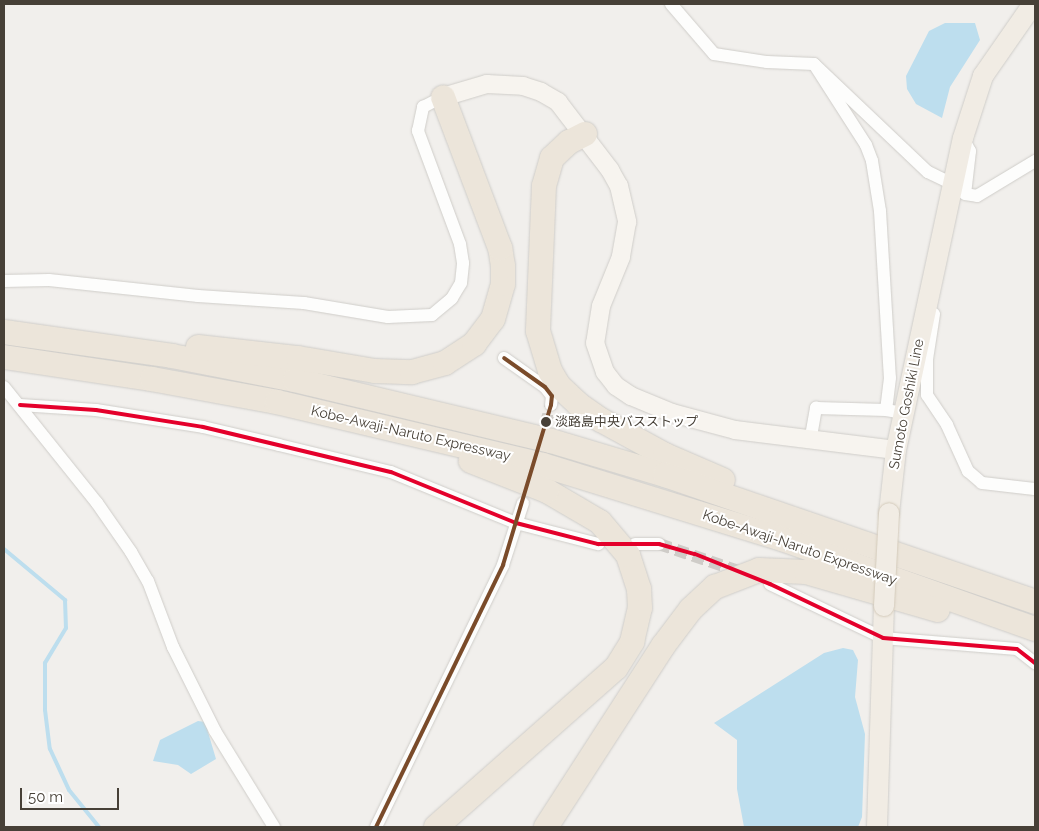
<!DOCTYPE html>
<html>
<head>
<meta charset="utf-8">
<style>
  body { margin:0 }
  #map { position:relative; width:1039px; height:831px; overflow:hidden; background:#f1efec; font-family:Raleway,"Noto Sans JP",sans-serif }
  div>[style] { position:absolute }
  .water>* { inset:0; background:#bddeee }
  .stream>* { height:4px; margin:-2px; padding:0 2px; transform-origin:2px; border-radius:2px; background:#bddeee }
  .street-tunnel>* { height:12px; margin-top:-6px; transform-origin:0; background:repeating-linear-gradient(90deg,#cfccc8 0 12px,transparent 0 18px) }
  .roads { filter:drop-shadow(0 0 1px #cfcdc9) drop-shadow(0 0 1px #cfcdc9) }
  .street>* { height:12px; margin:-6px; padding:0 6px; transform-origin:6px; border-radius:6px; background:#fdfdfc }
  .secondary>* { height:18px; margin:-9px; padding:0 9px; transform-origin:9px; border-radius:9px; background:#f7f4ef }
  .primary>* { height:20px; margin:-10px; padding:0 10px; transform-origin:10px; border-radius:10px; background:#f1ece4 }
  .highway>* { height:24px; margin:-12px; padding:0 12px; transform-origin:12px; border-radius:12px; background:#ece5da }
  .bridges { filter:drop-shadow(0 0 1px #d3caba) drop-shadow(0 0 1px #d3caba) }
  .primary-bridge>* { height:20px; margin:-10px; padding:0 10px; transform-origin:10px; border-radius:10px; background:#f1ece4 }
  .bus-1>* { height:4px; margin:-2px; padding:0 2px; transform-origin:2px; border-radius:2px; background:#e4002b }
  .bus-2>* { height:4px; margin:-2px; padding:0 2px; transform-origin:2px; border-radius:2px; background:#7a4b2a }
  .dots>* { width:14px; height:14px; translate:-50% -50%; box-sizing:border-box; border:2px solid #fff; border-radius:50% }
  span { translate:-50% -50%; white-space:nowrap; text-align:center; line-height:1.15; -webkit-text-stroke:4px #fff; paint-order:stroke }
  .bus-label { font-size:13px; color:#474037 }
  .left { translate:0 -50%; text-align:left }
  .street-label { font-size:14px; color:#474037 }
  .frame { position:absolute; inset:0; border:5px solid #474037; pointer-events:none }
  .scale { position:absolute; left:20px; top:788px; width:99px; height:22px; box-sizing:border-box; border:2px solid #474037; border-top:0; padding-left:6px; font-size:15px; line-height:18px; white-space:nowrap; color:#474037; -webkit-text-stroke:4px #fff; paint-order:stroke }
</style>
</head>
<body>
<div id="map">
  <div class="water">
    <div style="clip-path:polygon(945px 23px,975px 23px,980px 40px,950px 87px,942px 118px,916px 104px,907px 89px,906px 76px,929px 31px)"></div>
    <div style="clip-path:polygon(843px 648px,853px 650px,858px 660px,855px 697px,865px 734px,862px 817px,858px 827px,744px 827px,737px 789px,737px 740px,714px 723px,824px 653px)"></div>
    <div style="clip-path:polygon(198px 721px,205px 722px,216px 759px,191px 774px,178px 765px,153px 761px,160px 740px)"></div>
  </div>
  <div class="stream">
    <div style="left:4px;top:549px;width:80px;rotate:39.9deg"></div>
    <div style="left:65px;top:600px;width:28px;rotate:88deg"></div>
    <div style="left:66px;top:628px;width:41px;rotate:121deg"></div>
    <div style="left:45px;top:663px;width:47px;rotate:90deg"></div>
    <div style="left:45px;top:710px;width:39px;rotate:83deg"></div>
    <div style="left:50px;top:749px;width:45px;rotate:65.1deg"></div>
    <div style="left:69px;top:790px;width:48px;rotate:51deg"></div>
  </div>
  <div class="street-tunnel">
    <div style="left:540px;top:443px;width:40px;rotate:-74deg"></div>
    <div style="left:659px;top:544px;width:93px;rotate:18.8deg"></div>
  </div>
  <div class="roads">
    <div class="street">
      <div style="left:671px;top:4px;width:66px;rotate:49.3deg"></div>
      <div style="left:714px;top:54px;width:54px;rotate:8.6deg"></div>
      <div style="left:767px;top:62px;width:47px;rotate:2.4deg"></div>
      <div style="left:814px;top:64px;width:157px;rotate:43.5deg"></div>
      <div style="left:928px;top:172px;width:25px;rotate:26deg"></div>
      <div style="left:814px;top:64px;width:96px;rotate:57.3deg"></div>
      <div style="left:866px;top:145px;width:17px;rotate:69deg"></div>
      <div style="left:872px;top:161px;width:51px;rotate:80.9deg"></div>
      <div style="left:880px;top:211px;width:167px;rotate:86.6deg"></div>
      <div style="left:890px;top:378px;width:32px;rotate:97deg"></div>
      <div style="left:886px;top:410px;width:17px;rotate:10deg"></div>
      <div style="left:963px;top:138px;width:15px;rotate:62deg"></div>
      <div style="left:970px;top:151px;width:43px;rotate:96.6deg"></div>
      <div style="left:965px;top:194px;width:12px;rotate:9deg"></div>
      <div style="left:977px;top:196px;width:68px;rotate:-31.1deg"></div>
      <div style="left:4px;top:281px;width:45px;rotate:-1.3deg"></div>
      <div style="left:49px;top:280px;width:150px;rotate:6.1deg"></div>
      <div style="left:198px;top:296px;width:106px;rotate:3.8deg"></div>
      <div style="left:304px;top:303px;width:85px;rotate:9.5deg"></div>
      <div style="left:388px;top:317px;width:44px;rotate:-2.6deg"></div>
      <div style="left:432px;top:315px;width:26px;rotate:-40deg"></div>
      <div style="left:452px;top:298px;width:17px;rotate:-59deg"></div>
      <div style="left:461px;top:283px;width:20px;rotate:-84deg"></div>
      <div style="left:463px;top:263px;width:19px;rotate:-99deg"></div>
      <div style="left:460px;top:244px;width:121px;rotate:-110.4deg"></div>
      <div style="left:418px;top:131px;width:25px;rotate:-78deg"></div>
      <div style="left:423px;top:107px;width:22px;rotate:-27deg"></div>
      <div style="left:934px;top:314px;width:46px;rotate:98.8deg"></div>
      <div style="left:927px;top:359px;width:36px;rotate:90deg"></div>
      <div style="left:927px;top:395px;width:36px;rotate:56deg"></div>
      <div style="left:947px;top:425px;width:51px;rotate:65.5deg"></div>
      <div style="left:968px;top:471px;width:18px;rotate:41deg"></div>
      <div style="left:982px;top:483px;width:53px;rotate:6.5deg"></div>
      <div style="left:504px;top:358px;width:50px;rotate:35.3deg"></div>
      <div style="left:545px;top:387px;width:11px;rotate:52deg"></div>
      <div style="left:552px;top:396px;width:9px;rotate:96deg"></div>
      <div style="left:4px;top:387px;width:149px;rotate:51.3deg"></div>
      <div style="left:97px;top:503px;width:60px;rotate:55.2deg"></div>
      <div style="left:131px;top:552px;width:34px;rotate:60deg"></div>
      <div style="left:148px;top:581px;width:71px;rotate:69.3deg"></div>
      <div style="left:173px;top:647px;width:94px;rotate:63.4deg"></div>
      <div style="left:215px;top:731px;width:113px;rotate:58.4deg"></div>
      <div style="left:20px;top:405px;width:76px;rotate:3.8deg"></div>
      <div style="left:96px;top:410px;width:108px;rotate:9deg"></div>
      <div style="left:203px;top:427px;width:78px;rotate:13.3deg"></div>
      <div style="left:279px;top:445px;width:115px;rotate:13.6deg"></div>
      <div style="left:391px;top:472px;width:135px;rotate:22.2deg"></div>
      <div style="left:516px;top:523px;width:85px;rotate:14.4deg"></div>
      <div style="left:810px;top:442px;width:35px;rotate:-80deg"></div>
      <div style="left:816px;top:408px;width:70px;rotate:1.6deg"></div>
      <div style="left:635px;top:544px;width:24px"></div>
      <div style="left:770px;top:584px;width:125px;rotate:25.5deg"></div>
      <div style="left:883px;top:638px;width:134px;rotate:4.7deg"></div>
      <div style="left:1017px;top:649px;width:23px;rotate:38deg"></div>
      <div style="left:376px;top:827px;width:291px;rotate:-64.1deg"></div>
      <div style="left:503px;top:565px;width:65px;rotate:-72.1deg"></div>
    </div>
    <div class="secondary">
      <div style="left:443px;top:97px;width:46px;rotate:-16.5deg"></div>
      <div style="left:487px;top:84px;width:36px;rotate:3deg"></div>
      <div style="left:523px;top:86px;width:19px;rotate:18deg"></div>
      <div style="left:541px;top:92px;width:20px;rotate:30deg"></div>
      <div style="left:558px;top:102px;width:86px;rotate:52.6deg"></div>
      <div style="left:610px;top:170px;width:18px;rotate:61deg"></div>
      <div style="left:619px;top:186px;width:37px;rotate:77deg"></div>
      <div style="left:627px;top:222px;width:36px;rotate:100deg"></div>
      <div style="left:621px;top:257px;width:53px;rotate:112.2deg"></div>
      <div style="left:601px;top:306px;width:37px;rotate:99deg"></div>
      <div style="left:595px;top:343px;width:31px;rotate:71deg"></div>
      <div style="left:605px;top:372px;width:18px;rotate:52deg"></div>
      <div style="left:616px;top:386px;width:18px;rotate:34deg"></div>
      <div style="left:631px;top:396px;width:44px;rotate:22.5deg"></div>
      <div style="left:672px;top:413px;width:65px;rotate:15.1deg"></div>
      <div style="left:735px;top:430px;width:162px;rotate:7.1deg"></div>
    </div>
    <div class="primary">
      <div style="left:889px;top:513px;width:63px;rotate:-83.7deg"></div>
      <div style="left:896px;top:450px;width:319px;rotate:-77.9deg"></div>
      <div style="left:963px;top:138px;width:65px;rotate:-72.1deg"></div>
      <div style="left:983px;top:76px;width:88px;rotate:-55.2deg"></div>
      <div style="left:877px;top:827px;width:221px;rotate:-88.2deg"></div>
    </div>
    <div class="highway">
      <div style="left:585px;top:134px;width:18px;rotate:153deg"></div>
      <div style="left:569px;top:142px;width:23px;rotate:137deg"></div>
      <div style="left:552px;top:158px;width:29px;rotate:106deg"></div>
      <div style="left:544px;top:186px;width:145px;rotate:92.4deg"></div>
      <div style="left:538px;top:331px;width:42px;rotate:73.3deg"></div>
      <div style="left:550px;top:371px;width:17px;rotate:59deg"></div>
      <div style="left:559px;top:386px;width:26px;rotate:43deg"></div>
      <div style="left:578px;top:404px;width:28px;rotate:35deg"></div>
      <div style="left:601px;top:420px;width:73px;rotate:28.7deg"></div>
      <div style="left:665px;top:455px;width:63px;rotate:23.3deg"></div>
      <div style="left:4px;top:332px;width:170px;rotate:8.1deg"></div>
      <div style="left:172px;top:356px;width:125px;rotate:11deg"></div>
      <div style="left:295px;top:380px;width:263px;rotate:13.4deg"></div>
      <div style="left:551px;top:441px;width:119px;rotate:16.6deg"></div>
      <div style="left:665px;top:475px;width:391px;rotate:18.9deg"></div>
      <div style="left:198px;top:347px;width:101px;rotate:6.3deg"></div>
      <div style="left:298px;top:358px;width:78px;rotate:9.6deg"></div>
      <div style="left:375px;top:371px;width:37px;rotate:2deg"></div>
      <div style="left:412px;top:372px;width:34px;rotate:-15deg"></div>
      <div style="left:445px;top:363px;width:35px;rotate:-33deg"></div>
      <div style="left:474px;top:344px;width:31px;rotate:-53deg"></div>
      <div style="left:493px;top:319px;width:36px;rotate:-74deg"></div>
      <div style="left:503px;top:284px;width:18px;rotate:-90deg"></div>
      <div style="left:503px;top:266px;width:18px;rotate:-99deg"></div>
      <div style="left:500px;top:248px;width:161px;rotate:-110.7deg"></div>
      <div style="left:4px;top:357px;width:150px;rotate:8.5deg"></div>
      <div style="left:152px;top:379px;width:127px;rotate:10.4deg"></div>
      <div style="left:277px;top:402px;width:273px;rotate:13.3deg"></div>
      <div style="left:543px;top:465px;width:250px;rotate:17.2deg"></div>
      <div style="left:782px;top:539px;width:269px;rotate:19.6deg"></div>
      <div style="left:436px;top:827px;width:240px;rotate:-41.5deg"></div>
      <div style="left:616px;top:668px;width:31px;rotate:-58deg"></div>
      <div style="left:632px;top:642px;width:35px;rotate:-77deg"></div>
      <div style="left:640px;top:608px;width:19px;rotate:-93deg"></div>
      <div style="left:639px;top:589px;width:36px;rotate:-108deg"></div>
      <div style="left:628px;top:555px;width:43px;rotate:-130.3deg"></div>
      <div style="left:600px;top:522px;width:61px;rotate:-149.7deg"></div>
      <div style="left:547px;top:491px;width:82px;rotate:-158.5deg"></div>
      <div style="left:546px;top:827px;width:216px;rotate:-57.1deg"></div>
      <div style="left:663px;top:646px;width:46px;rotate:-52.9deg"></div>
      <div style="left:691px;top:609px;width:33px;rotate:-43deg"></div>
      <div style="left:715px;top:587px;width:47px;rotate:-21.1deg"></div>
      <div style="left:759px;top:570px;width:47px;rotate:2.4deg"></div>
      <div style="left:806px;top:572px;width:137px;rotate:16.1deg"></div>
    </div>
  </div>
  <div class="bridges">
    <div class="primary-bridge">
      <div style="left:884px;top:606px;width:93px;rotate:-86.9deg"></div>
    </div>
  </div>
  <div class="bus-1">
    <div style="left:20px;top:405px;width:76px;rotate:3.8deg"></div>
    <div style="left:96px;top:410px;width:108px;rotate:9deg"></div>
    <div style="left:203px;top:427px;width:193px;rotate:13.5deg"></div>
    <div style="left:391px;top:472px;width:135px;rotate:22.2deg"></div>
    <div style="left:516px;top:523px;width:85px;rotate:14.4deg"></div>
    <div style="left:598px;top:544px;width:61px"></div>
    <div style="left:659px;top:544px;width:37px;rotate:16deg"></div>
    <div style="left:695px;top:554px;width:81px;rotate:21.8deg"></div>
    <div style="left:770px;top:584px;width:125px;rotate:25.5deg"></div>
    <div style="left:883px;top:638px;width:134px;rotate:4.7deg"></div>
    <div style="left:1017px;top:649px;width:23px;rotate:38deg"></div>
  </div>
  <div class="bus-2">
    <div style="left:376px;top:827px;width:291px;rotate:-64.1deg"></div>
    <div style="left:503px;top:565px;width:167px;rotate:-73.3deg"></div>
    <div style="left:551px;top:405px;width:9px;rotate:-84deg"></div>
    <div style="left:552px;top:396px;width:11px;rotate:-128deg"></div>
    <div style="left:545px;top:387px;width:50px;rotate:-144.7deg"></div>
  </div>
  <div class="dots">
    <div style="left:546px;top:422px;background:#474037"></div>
  </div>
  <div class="bus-label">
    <span class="left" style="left:555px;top:422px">淡路島中央バスストップ</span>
  </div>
  <div class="street-label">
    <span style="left:906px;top:404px;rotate:-79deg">Sumoto Goshiki Line</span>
    <span style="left:411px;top:433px;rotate:13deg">Kobe-Awaji-Naruto Expressway</span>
    <span style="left:800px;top:547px;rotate:19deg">Kobe-Awaji-Naruto Expressway</span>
  </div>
  <div class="frame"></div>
  <div class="scale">50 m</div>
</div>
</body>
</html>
